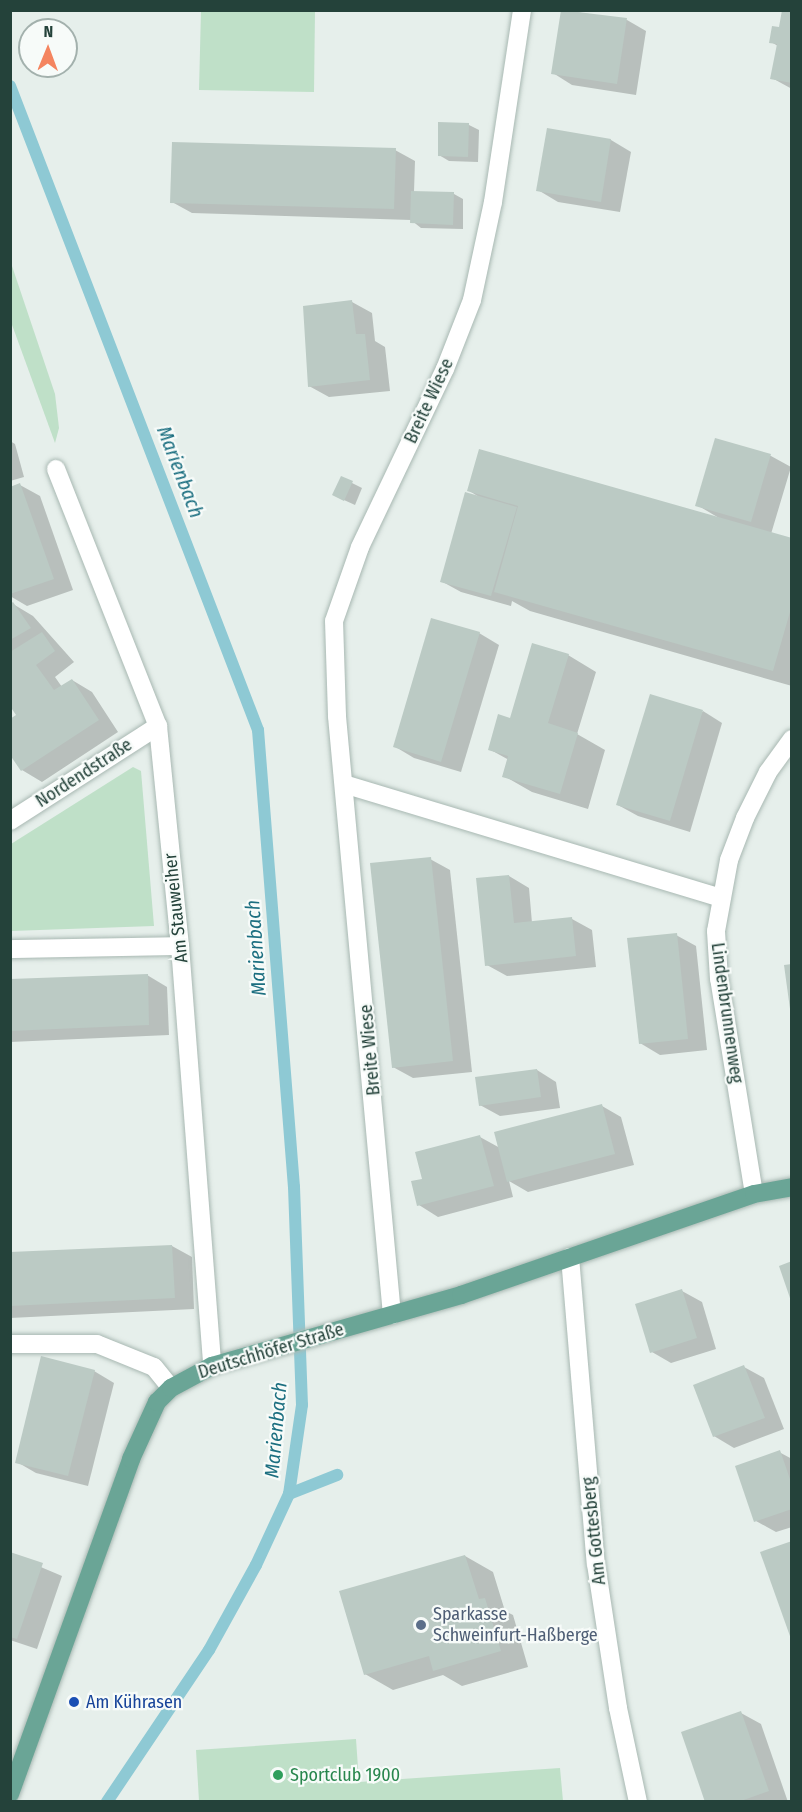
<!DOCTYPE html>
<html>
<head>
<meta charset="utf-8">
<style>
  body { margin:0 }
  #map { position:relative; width:802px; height:1812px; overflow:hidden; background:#e6efeb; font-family:"Fira Sans Condensed",sans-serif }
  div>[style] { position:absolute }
  .green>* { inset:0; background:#bfe0c8 }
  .shadow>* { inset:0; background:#0003 }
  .stream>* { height:12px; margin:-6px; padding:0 6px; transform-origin:6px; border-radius:6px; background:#8ec9d4 }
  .building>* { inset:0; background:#bbcac4 }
  .roads { filter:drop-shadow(0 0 2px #a8b8b2) drop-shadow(0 0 2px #a8b8b2) }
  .minor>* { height:18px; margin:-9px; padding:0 9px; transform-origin:9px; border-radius:9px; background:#fff }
  .major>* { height:18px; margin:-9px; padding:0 9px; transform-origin:9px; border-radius:9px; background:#6aa596 }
  .dots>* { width:16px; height:16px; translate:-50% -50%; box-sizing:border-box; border:3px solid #f7fbf9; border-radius:50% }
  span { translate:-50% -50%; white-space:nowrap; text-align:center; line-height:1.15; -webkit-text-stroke:4.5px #f7fbf9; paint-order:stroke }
  .street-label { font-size:18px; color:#24423a }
  .service-label { font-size:18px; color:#4e5e75 }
  .left { translate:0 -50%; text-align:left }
  .transit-label { font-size:18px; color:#164399 }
  .leisure-label { font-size:18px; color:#27864d }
  .water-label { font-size:20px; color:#1c6f80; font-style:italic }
  .frame { position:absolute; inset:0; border:12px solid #24423a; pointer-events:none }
  .north { position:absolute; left:18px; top:18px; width:60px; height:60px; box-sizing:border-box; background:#f7fbf9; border:2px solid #a3b1ad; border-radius:50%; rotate:1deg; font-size:16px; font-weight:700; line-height:24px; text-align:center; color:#24423a }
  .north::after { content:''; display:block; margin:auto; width:21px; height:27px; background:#f4845f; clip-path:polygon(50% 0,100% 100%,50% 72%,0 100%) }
</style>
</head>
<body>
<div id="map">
  <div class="green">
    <div style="clip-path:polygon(201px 11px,315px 11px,314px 92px,199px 90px)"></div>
    <div style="clip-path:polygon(11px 263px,55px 394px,59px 428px,55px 443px,11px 322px)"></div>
    <div style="clip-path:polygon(133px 767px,141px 771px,154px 926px,11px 931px,11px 844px)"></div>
    <div style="clip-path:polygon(356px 1739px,359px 1782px,560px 1768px,563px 1801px,199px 1801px,196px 1750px)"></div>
  </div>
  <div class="shadow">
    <div style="clip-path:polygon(563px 10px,627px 20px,646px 31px,636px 95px,572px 85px,553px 73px)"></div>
    <div style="clip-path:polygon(792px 10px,792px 89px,772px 78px,778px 46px,771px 42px)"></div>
    <div style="clip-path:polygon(440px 124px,469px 125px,479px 130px,478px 162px,449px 161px,439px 155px)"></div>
    <div style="clip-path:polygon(548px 130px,611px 140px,631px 152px,620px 212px,558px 202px,538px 190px)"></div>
    <div style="clip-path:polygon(395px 150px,415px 161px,414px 192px,454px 194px,463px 199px,463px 229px,421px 228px,411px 220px,192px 213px,172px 202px)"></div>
    <div style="clip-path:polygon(352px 302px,372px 313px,375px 341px,385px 347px,390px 391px,329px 397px,309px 386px)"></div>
    <div style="clip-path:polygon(716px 439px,771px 456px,791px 467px,771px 534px,792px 540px,792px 686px,530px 611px,512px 601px,511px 606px,461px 592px,441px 581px,479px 497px,468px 490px,719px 518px,697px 505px)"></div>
    <div style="clip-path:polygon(10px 441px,15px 444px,24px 477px,10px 481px)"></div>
    <div style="clip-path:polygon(342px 478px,362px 488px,355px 505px,344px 500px)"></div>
    <div style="clip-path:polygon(20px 485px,40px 496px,73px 590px,27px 606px,10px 596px,10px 488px)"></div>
    <div style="clip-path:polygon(13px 604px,33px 616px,74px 662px,55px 677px,62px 687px,72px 680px,92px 692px,118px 732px,42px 782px,22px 770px,10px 752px,18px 716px,10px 703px)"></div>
    <div style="clip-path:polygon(479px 633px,499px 645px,461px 772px,414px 758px,394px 746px)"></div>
    <div style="clip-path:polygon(568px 655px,596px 672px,577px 734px,605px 750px,588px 809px,532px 792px,504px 776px,509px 760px,489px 749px)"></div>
    <div style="clip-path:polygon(703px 711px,722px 723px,690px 832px,638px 816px,618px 805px)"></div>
    <div style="clip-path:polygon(430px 859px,450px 870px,472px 1072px,413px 1078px,393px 1067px)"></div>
    <div style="clip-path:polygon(509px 876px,529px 888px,532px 923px,572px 919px,592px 930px,596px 967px,507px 976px,487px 965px)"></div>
    <div style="clip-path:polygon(676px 935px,696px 946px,707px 1050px,660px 1055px,640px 1043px)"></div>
    <div style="clip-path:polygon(147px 975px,167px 987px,169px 1035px,10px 1042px,10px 981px)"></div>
    <div style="clip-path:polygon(537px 1070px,556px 1082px,560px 1108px,500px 1116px,480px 1105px)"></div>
    <div style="clip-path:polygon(602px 1106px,621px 1117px,634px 1165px,528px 1192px,509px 1181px,513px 1197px,438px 1217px,419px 1205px,424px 1180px,480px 1137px,500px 1148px)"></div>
    <div style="clip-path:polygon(172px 1246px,192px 1257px,194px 1309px,10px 1318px,10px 1254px)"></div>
    <div style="clip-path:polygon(682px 1291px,702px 1302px,716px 1349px,671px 1363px,652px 1352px)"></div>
    <div style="clip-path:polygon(744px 1367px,764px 1378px,784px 1429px,734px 1448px,714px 1436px)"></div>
    <div style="clip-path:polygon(94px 1371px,114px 1383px,88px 1486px,36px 1473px,17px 1462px)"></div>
    <div style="clip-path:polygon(779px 1452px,792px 1459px,792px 1527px,776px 1532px,756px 1521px)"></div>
    <div style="clip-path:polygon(10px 1554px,62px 1576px,37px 1649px,10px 1640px)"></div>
    <div style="clip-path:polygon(465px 1556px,493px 1572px,505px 1611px,513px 1615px,528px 1667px,462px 1686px,443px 1675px,393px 1690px,365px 1674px)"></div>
    <div style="clip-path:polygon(741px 1713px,761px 1724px,788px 1802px,707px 1802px)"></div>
  </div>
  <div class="stream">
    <div style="left:10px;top:86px;width:690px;rotate:68.94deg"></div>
    <div style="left:258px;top:730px;width:458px;rotate:85.5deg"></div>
    <div style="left:294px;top:1187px;width:218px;rotate:87.9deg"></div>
    <div style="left:302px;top:1405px;width:90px;rotate:98.3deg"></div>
    <div style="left:289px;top:1494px;width:78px;rotate:114.9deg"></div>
    <div style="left:256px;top:1565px;width:97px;rotate:118.9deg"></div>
    <div style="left:209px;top:1650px;width:183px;rotate:123.9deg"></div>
    <div style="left:289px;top:1494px;width:52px;rotate:-21.6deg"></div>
  </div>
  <div class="building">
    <div style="clip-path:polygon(561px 10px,627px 18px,617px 84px,551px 74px)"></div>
    <div style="clip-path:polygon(782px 10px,792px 10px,792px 83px,770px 79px,777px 44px,769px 43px,772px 26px,779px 27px)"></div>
    <div style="clip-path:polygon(438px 122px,469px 123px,468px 157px,438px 156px)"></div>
    <div style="clip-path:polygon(547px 128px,611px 139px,601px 202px,536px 191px)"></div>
    <div style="clip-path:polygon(172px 142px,396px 148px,394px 209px,170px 203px)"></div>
    <div style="clip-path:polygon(411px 191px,454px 192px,453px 225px,410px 223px)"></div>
    <div style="clip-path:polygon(352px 300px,356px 334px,365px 334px,370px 380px,308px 387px,303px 306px)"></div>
    <div style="clip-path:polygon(715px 438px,771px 454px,751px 522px,695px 506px)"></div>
    <div style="clip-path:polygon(479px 449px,792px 538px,792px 605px,773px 671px,494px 592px,518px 506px,467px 491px)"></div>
    <div style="clip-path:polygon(341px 476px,353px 481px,344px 501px,332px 495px)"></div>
    <div style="clip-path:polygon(20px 483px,54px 579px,10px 594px,10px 487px)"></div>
    <div style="clip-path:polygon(465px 492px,517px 507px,491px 596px,440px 582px)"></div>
    <div style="clip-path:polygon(13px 602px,31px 628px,10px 640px,10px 604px)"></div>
    <div style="clip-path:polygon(431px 618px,480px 632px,441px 762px,393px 747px)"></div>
    <div style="clip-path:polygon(42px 632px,55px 651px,36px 665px,54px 690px,72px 679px,99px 720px,21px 771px,10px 755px,10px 719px,16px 715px,10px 706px,10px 652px)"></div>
    <div style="clip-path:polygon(532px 643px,569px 654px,548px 723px,578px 733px,560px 794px,502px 777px,508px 756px,488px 750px,498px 714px,510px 718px)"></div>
    <div style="clip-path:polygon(650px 694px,703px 710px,670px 821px,616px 805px)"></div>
    <div style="clip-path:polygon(431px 857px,453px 1061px,392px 1068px,370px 863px)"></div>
    <div style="clip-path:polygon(509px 875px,514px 923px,572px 917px,576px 956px,485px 966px,476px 878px)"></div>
    <div style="clip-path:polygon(677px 933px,688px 1039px,639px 1044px,627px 938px)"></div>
    <div style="clip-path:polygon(792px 964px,792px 1009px,790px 1009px,784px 965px)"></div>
    <div style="clip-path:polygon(148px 974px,149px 1025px,10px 1031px,10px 979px)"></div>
    <div style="clip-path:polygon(537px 1069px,541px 1097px,479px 1106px,475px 1077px)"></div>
    <div style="clip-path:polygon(602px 1104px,615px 1154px,507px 1182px,494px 1132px)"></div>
    <div style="clip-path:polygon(480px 1135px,494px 1186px,417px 1206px,411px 1181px,422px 1179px,415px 1152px)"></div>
    <div style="clip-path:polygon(172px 1245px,175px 1298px,10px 1306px,10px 1252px)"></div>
    <div style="clip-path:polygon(792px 1261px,792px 1301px,791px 1301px,779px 1266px)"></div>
    <div style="clip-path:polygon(682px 1289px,697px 1338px,650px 1353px,635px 1304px)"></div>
    <div style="clip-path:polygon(41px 1356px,95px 1370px,68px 1476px,15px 1463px)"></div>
    <div style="clip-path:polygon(744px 1365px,765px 1418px,713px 1437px,693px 1385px)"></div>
    <div style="clip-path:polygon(780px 1450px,792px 1485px,792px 1509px,754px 1522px,735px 1466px)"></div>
    <div style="clip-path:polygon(792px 1541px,792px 1639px,791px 1639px,760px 1552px)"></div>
    <div style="clip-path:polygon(10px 1552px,43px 1563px,17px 1639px,10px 1637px)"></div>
    <div style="clip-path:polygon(465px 1555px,479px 1599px,485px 1598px,501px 1651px,433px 1671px,429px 1656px,364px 1675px,339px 1591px)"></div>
    <div style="clip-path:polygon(741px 1711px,769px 1791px,738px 1802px,705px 1802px,681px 1732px)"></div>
  </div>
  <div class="roads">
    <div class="minor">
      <div style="left:56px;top:469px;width:277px;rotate:68.4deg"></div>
      <div style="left:158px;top:726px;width:221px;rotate:84.3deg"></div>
      <div style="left:180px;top:946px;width:421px;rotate:85.6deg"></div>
      <div style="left:347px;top:785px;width:391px;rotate:16.8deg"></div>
      <div style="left:10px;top:821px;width:176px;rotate:-32.7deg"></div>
      <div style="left:10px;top:949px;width:170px;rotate:-1deg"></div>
      <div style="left:754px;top:1194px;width:218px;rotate:-99.2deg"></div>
      <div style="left:719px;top:979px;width:48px;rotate:-93.6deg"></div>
      <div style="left:716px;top:931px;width:72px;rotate:-79.6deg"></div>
      <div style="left:729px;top:860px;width:45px;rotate:-69.1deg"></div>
      <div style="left:745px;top:818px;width:51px;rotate:-63.4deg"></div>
      <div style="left:768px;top:772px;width:41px;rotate:-54deg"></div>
      <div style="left:570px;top:1257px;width:308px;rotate:85.2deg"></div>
      <div style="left:596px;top:1564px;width:146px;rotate:81.3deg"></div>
      <div style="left:618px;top:1708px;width:96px;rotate:78deg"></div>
      <div style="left:392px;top:1315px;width:602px;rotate:-95.25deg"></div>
      <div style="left:337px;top:716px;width:95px;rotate:-91.8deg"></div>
      <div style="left:334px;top:621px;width:78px;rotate:-70.6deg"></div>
      <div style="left:360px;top:547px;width:197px;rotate:-64.5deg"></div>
      <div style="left:445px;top:369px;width:74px;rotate:-68.6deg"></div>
      <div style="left:472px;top:300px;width:100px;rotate:-77.9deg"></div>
      <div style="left:493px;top:202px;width:194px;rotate:-81.4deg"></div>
      <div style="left:10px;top:1344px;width:87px"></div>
      <div style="left:97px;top:1344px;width:61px;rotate:22deg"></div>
      <div style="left:154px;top:1367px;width:27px;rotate:51deg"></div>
    </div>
    <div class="major">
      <div style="left:10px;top:1794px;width:356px;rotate:-70.1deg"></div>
      <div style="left:131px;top:1459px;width:63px;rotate:-65.5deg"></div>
      <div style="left:157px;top:1402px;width:20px;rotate:-45deg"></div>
      <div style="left:171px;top:1388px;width:47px;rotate:-28.2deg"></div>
      <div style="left:212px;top:1366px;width:259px;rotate:-15.9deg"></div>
      <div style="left:461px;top:1295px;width:310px;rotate:-19deg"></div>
      <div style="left:754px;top:1194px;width:39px;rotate:-10deg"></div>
    </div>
  </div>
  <div class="dots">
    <div style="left:421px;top:1625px;background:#5c6f8a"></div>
    <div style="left:74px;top:1702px;background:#1a4fb4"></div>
    <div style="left:278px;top:1775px;background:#2e9e5b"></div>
  </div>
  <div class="street-label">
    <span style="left:429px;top:401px;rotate:-65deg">Breite Wiese</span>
    <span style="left:84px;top:773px;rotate:-33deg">Nordendstraße</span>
    <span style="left:176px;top:908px;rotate:-96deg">Am Stauweiher</span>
    <span style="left:727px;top:1013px;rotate:82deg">Lindenbrunnenweg</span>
    <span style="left:370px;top:1050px;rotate:-95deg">Breite Wiese</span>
    <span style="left:271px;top:1351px;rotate:-17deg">Deutschhöfer Straße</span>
    <span style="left:594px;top:1531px;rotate:-96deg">Am Gottesberg</span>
  </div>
  <div class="service-label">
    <span class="left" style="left:433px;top:1625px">Sparkasse<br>Schweinfurt-Haßberge</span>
  </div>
  <div class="transit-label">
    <span class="left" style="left:86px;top:1702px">Am Kührasen</span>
  </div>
  <div class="leisure-label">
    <span class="left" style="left:290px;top:1775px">Sportclub 1900</span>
  </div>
  <div class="water-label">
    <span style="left:180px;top:472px;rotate:69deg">Marienbach</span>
    <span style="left:256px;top:948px;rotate:-94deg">Marienbach</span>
    <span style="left:276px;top:1430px;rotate:-85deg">Marienbach</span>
  </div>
  <div class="frame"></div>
  <div class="north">N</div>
</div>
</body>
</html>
